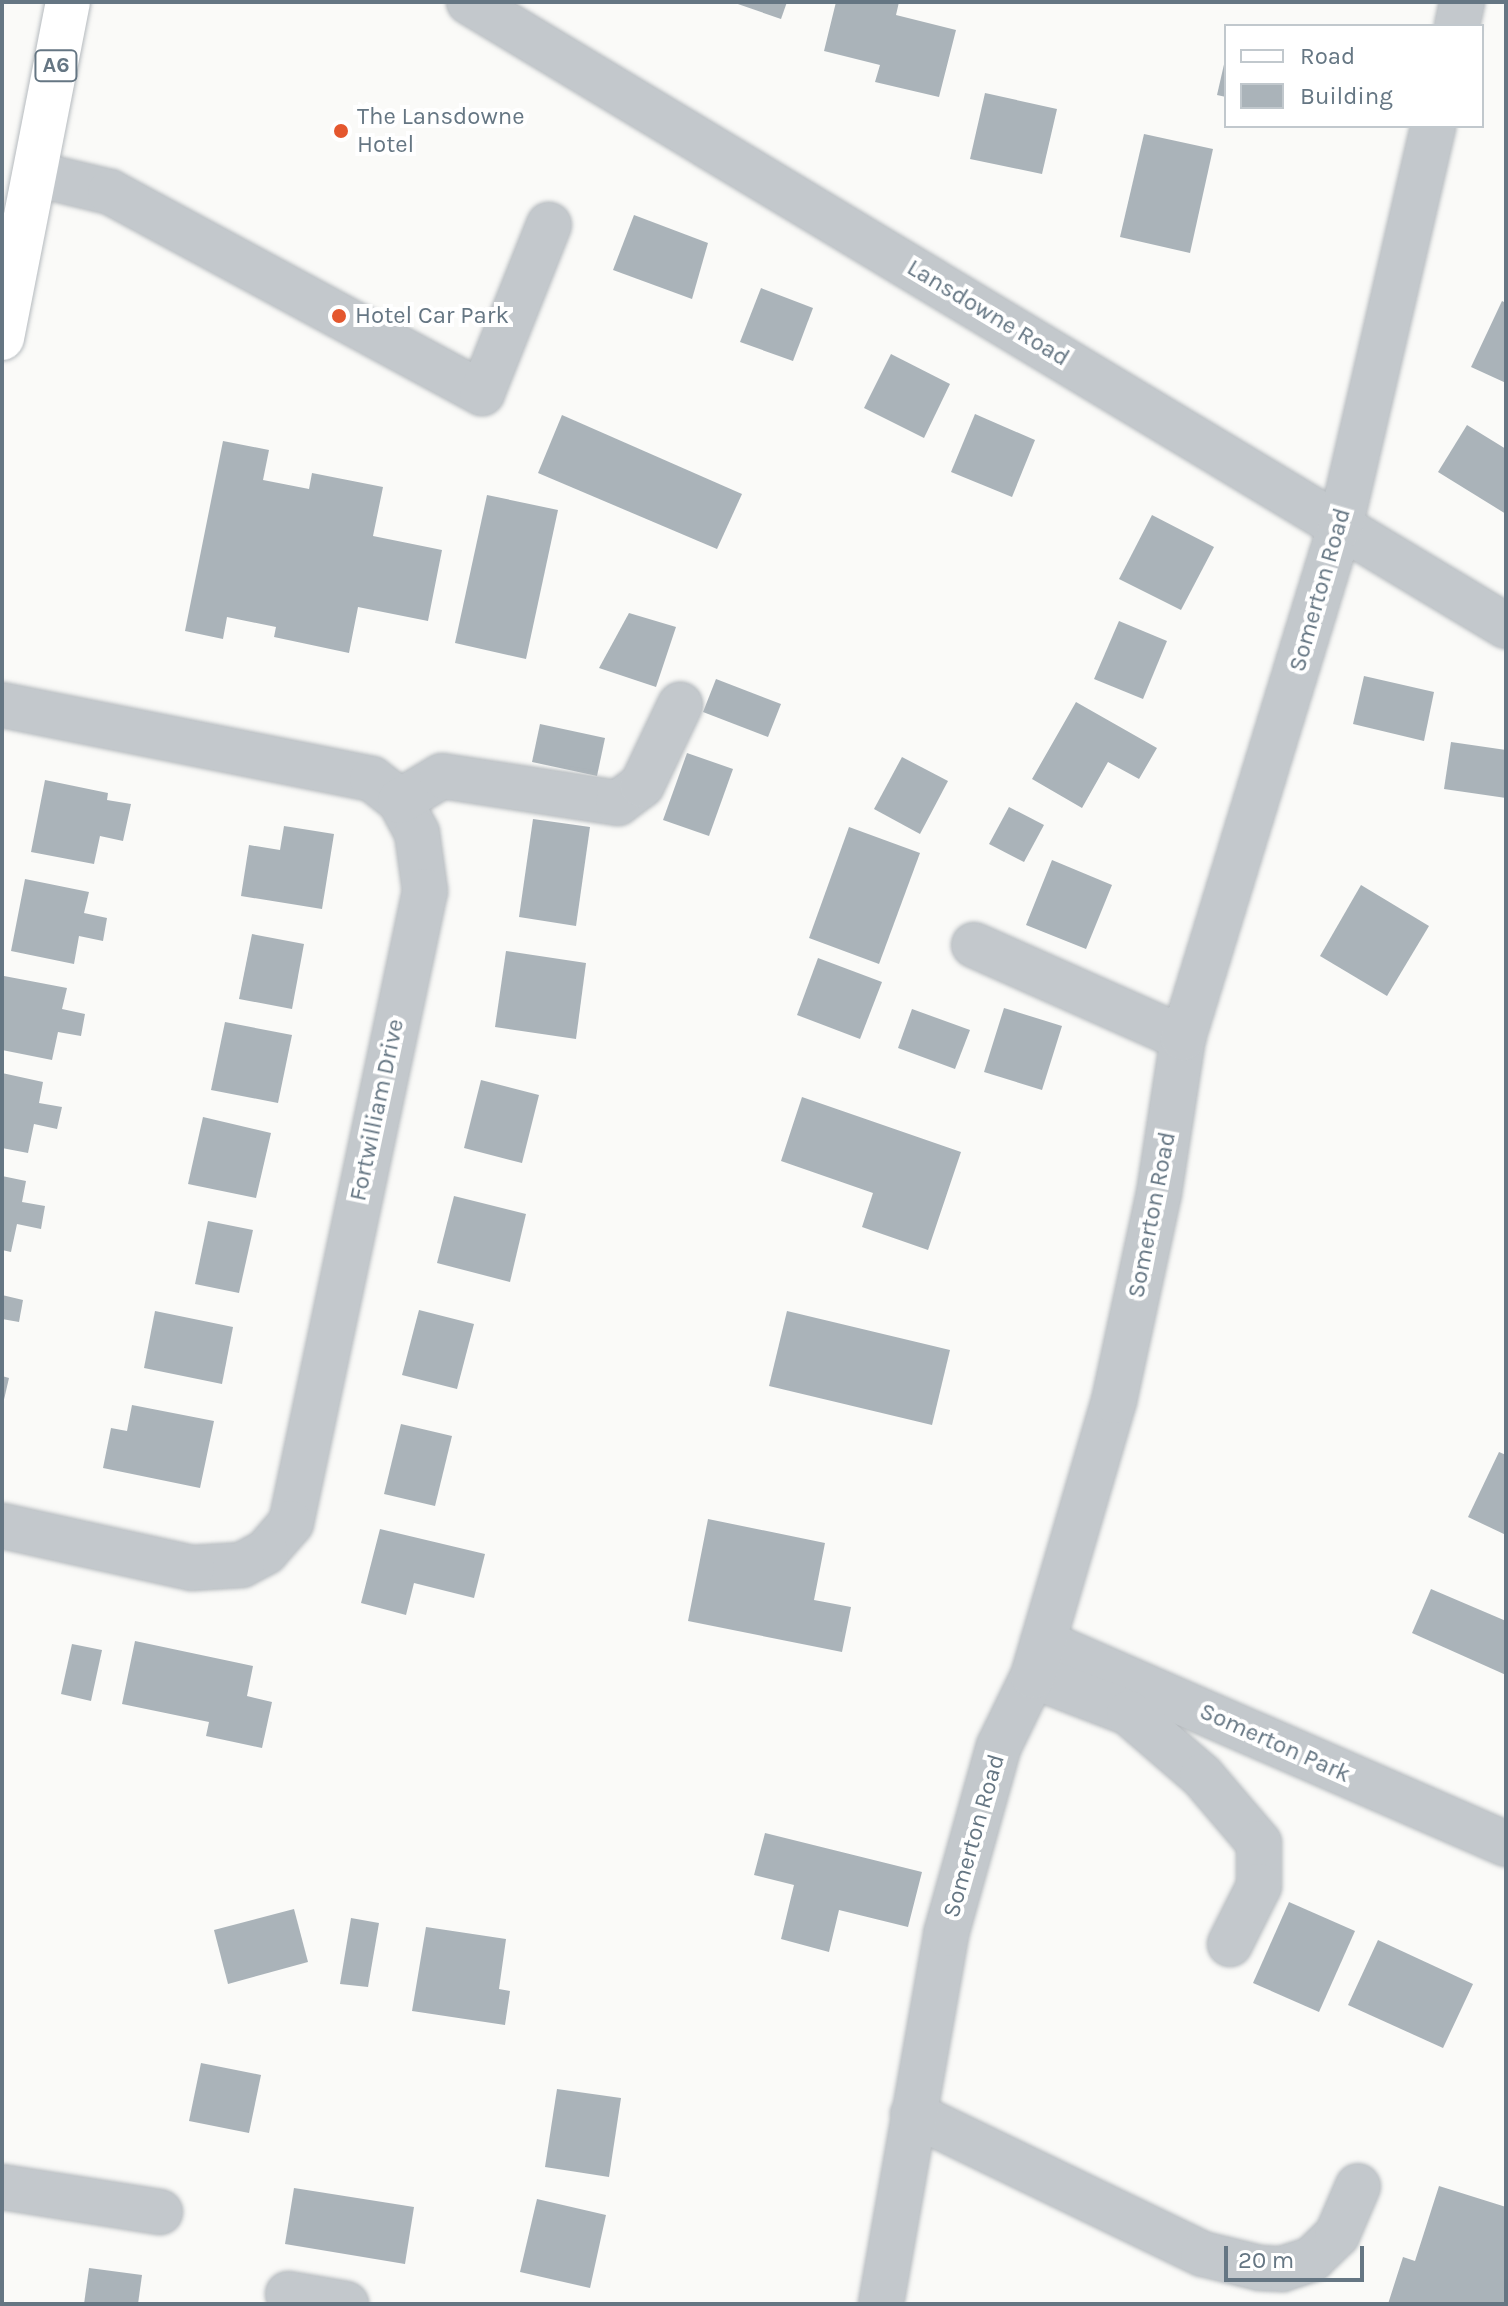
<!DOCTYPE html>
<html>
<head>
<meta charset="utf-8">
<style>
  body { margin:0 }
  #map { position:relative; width:1508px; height:2306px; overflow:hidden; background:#fafaf8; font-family:Karla,sans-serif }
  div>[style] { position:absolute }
  .building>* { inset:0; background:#aab3b9 }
  .roads { filter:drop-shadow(0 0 2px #b5babe) drop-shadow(0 0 2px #b5babe) }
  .minor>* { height:44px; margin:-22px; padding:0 22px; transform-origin:22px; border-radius:22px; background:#c3c8cc }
  .major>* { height:44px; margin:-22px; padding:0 22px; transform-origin:22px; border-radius:22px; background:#fff }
  .dots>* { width:22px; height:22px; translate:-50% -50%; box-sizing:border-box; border:4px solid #fff; border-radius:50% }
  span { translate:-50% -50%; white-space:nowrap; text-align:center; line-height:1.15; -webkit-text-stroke:8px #fff; paint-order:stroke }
  .shield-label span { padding:2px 6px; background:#fff; border:2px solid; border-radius:6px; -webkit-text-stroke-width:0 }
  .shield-label { font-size:22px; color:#657683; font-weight:700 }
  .poi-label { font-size:24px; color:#657683 }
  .left { translate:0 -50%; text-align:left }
  .street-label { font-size:24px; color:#657683 }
  .frame { position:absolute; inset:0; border:4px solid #657683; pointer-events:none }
  .legend { position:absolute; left:1224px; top:24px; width:260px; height:104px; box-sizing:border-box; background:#fff; border:2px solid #c1c8cd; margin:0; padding:10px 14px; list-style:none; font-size:24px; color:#657683 }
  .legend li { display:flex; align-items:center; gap:16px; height:40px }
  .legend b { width:40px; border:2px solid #c1c8cd }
  .scale { position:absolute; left:1224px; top:2246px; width:140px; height:36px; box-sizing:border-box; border:4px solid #657683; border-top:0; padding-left:10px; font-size:24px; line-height:28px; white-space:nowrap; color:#657683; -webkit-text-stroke:6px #fff; paint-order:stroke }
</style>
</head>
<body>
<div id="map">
  <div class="building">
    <div style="clip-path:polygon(732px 2px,787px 2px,781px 19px)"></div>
    <div style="clip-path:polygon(836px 2px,899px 2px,896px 15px,956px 30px,939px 97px,875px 82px,880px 65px,824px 51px)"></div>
    <div style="clip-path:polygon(1225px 60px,1226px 60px,1226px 97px,1217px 95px)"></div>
    <div style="clip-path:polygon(985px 93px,1057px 109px,1042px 174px,970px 159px)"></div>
    <div style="clip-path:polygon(1144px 134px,1213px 149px,1190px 253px,1120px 237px)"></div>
    <div style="clip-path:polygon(634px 215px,708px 243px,692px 299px,613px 270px)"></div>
    <div style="clip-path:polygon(761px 288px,813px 308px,793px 361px,740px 342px)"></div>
    <div style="clip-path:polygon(1502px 301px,1506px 303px,1506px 383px,1471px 367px)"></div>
    <div style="clip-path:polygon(891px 354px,950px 384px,924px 438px,864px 408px)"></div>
    <div style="clip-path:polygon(975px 414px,1035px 440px,1012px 497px,951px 472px)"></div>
    <div style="clip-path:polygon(562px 415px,742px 494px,717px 549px,538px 473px)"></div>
    <div style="clip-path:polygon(1467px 425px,1506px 449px,1506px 514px,1438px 472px)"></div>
    <div style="clip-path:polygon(223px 441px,269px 450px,263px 480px,309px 489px,312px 473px,383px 487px,373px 536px,442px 550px,428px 621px,358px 607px,349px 653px,274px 637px,276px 627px,227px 617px,223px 639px,185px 631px)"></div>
    <div style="clip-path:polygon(487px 495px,558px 510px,526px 659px,455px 643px)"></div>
    <div style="clip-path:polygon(1152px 515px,1214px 547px,1181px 610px,1119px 579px)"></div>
    <div style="clip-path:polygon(629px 613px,676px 627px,656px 687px,599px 668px)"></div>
    <div style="clip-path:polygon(1119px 621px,1167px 641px,1143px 699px,1094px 679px)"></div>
    <div style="clip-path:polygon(1364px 676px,1434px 692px,1424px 741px,1353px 724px)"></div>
    <div style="clip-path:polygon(716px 679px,781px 704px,768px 737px,703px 712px)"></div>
    <div style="clip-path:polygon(1076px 702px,1157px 748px,1139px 779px,1108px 762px,1082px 808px,1032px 779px)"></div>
    <div style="clip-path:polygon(540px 724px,605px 738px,597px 776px,532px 762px)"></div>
    <div style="clip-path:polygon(1451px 742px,1506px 750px,1506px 798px,1444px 789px)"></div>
    <div style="clip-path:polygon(687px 753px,733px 769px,709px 836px,663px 820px)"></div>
    <div style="clip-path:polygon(902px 757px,948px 781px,920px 834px,874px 809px)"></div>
    <div style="clip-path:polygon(45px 780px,108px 793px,107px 800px,131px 804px,123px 841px,100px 836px,94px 864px,31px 852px)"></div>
    <div style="clip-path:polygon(1009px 807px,1044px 825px,1024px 862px,989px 844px)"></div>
    <div style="clip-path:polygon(533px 819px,590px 827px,576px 926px,519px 917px)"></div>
    <div style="clip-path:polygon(284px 826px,334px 834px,322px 909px,241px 896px,249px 845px,280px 850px)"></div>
    <div style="clip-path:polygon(849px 827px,920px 853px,879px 964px,809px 938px)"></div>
    <div style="clip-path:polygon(1052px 860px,1112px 885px,1086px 949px,1026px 925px)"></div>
    <div style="clip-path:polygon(25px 879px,89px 892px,84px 913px,107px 918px,103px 941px,79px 936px,74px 964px,11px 951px)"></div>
    <div style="clip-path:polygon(1361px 885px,1429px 926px,1387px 996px,1320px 956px)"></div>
    <div style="clip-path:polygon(252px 934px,304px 944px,292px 1009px,239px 999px)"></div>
    <div style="clip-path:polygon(506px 951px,586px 963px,576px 1039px,495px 1027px)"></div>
    <div style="clip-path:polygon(818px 958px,882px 982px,860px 1039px,797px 1015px)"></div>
    <div style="clip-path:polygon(4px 976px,67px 988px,62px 1009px,85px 1014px,81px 1036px,58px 1032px,52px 1060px,2px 1050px)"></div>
    <div style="clip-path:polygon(1004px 1008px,1062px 1026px,1042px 1090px,984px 1072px)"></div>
    <div style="clip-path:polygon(912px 1009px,970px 1030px,955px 1069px,898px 1048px)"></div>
    <div style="clip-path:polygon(225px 1022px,292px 1035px,278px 1103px,211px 1090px)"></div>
    <div style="clip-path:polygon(2px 1073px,43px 1082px,39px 1103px,62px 1107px,57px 1129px,34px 1124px,28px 1153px,2px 1148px)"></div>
    <div style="clip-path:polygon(481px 1080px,539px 1095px,522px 1163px,464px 1148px)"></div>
    <div style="clip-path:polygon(802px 1097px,961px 1152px,928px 1250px,862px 1227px,873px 1193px,781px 1161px)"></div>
    <div style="clip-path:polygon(203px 1117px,271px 1133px,256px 1198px,188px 1184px)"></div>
    <div style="clip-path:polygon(2px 1176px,26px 1181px,22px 1202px,45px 1206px,41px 1229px,17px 1224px,11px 1252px,2px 1250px)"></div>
    <div style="clip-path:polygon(454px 1196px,526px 1214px,510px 1282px,437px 1263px)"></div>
    <div style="clip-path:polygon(208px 1221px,253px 1230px,239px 1293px,195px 1284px)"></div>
    <div style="clip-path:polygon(2px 1295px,23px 1300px,19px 1322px,2px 1319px)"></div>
    <div style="clip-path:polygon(419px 1310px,474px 1324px,457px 1389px,402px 1375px)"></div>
    <div style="clip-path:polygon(155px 1311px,233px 1327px,222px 1384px,144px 1368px)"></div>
    <div style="clip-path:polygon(787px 1311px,950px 1350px,932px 1425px,769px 1386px)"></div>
    <div style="clip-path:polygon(2px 1376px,9px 1378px,3px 1404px,2px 1404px)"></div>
    <div style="clip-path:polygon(132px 1405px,214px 1421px,200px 1488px,103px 1468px,111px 1428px,127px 1431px)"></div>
    <div style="clip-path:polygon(401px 1424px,452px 1436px,435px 1506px,384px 1494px)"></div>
    <div style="clip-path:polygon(1499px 1452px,1506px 1455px,1506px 1535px,1468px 1517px)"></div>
    <div style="clip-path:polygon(708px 1519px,825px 1543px,814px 1600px,851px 1607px,842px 1652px,688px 1621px)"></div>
    <div style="clip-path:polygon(380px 1529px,485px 1554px,474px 1598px,414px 1583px,406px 1615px,361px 1603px)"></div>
    <div style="clip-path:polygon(1431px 1589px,1506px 1621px,1506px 1675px,1412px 1633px)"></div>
    <div style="clip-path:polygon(135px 1641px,253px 1666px,247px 1696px,272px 1702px,262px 1748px,206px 1736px,209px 1722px,122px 1704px)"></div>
    <div style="clip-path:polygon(72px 1644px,102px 1650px,91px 1701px,61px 1694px)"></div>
    <div style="clip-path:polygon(765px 1833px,922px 1872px,908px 1927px,839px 1910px,829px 1952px,781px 1939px,794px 1885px,754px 1875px)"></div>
    <div style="clip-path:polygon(1289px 1902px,1355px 1931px,1319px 2012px,1253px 1983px)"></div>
    <div style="clip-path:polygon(294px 1909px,308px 1962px,228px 1984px,214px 1930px)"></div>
    <div style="clip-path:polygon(351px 1918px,379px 1923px,368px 1987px,340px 1984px)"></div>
    <div style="clip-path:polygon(426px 1927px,506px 1939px,499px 1989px,510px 1991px,505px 2025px,412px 2011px)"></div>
    <div style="clip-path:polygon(1378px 1940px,1473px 1984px,1443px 2048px,1348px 2005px)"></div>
    <div style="clip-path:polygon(201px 2063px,261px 2075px,249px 2133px,189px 2121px)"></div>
    <div style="clip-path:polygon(557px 2089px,621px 2098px,609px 2177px,545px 2167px)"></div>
    <div style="clip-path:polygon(1439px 2186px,1506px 2207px,1506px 2304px,1388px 2304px,1403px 2257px,1415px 2261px)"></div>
    <div style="clip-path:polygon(294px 2188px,414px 2207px,405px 2264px,285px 2244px)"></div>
    <div style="clip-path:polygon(537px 2199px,606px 2215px,590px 2288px,520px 2272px)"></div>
    <div style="clip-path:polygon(89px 2268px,142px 2275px,138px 2304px,84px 2304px)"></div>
  </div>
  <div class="roads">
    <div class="minor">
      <div style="left:469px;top:2px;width:1210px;rotate:31.04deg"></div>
      <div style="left:1457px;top:26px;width:25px;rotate:-78deg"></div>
      <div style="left:35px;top:174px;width:77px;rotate:13.5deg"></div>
      <div style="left:110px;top:192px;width:423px;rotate:28.4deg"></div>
      <div style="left:482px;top:393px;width:181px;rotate:-68.3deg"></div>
      <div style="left:2px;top:705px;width:377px;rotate:11.3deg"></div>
      <div style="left:372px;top:779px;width:36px;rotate:38deg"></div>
      <div style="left:400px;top:801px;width:36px;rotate:62deg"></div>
      <div style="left:417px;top:833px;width:59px;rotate:82.1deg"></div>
      <div style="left:425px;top:891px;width:646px;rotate:101.97deg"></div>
      <div style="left:291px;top:1523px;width:38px;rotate:131deg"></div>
      <div style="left:266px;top:1552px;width:27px;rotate:152deg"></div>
      <div style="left:242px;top:1565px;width:50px;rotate:176.6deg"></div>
      <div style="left:192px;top:1568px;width:195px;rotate:-167.5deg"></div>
      <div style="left:400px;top:801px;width:49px;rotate:-30.8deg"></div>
      <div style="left:442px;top:776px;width:178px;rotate:8.7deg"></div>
      <div style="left:618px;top:803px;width:30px;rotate:-37deg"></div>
      <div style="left:642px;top:785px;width:89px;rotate:-64.6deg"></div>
      <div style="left:974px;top:945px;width:229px;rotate:24deg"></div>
      <div style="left:1043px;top:1642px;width:505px;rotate:23.57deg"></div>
      <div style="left:1033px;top:1676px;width:103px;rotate:21.1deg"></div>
      <div style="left:1129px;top:1713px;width:96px;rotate:40.8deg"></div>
      <div style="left:1202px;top:1776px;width:88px;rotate:49.6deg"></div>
      <div style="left:1259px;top:1843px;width:43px;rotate:90deg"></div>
      <div style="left:1259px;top:1886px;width:65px;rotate:116.6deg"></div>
      <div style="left:913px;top:2114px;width:322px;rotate:25.8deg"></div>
      <div style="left:1203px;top:2254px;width:59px;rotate:13.8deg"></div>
      <div style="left:1260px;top:2268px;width:22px;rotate:3deg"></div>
      <div style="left:1282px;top:2269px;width:32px;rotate:-18deg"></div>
      <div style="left:1312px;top:2259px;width:35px;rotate:-44deg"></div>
      <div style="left:1337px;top:2235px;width:53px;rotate:-66.8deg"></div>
      <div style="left:2px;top:2187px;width:160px;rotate:9deg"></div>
      <div style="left:288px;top:2294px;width:59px;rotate:9.8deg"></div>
      <div style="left:881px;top:2304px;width:376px;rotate:-80deg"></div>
      <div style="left:946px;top:1934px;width:195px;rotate:-74.3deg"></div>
      <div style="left:999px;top:1746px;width:78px;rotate:-64.1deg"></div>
      <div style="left:1033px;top:1676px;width:287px;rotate:-73.6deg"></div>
      <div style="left:1114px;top:1401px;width:213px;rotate:-77.8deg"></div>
      <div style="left:1159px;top:1193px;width:157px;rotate:-81.2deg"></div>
      <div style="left:1183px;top:1038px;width:535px;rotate:-72.92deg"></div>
      <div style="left:1340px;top:527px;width:412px;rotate:-76.9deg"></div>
    </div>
    <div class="major">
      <div style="left:2px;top:338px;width:342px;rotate:-78.9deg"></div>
    </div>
  </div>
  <div class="dots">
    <div style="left:341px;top:131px;background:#e4572e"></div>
    <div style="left:339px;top:316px;background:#e4572e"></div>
  </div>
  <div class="shield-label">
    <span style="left:56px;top:66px">A6</span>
  </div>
  <div class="poi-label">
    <span class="left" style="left:357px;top:131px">The Lansdowne<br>Hotel</span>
    <span class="left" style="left:355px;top:316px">Hotel Car Park</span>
  </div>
  <div class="street-label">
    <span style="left:988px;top:313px;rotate:31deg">Lansdowne Road</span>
    <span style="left:1320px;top:590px;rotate:-74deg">Somerton Road</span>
    <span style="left:377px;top:1110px;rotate:-78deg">Fortwilliam Drive</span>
    <span style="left:1152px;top:1215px;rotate:-79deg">Somerton Road</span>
    <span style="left:1275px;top:1743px;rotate:24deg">Somerton Park</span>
    <span style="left:974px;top:1836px;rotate:-74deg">Somerton Road</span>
  </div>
  <div class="frame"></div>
  <ul class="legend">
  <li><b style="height:10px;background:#fff"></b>Road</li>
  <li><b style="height:22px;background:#aab3b9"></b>Building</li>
  </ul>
  <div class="scale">20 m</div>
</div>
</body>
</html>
